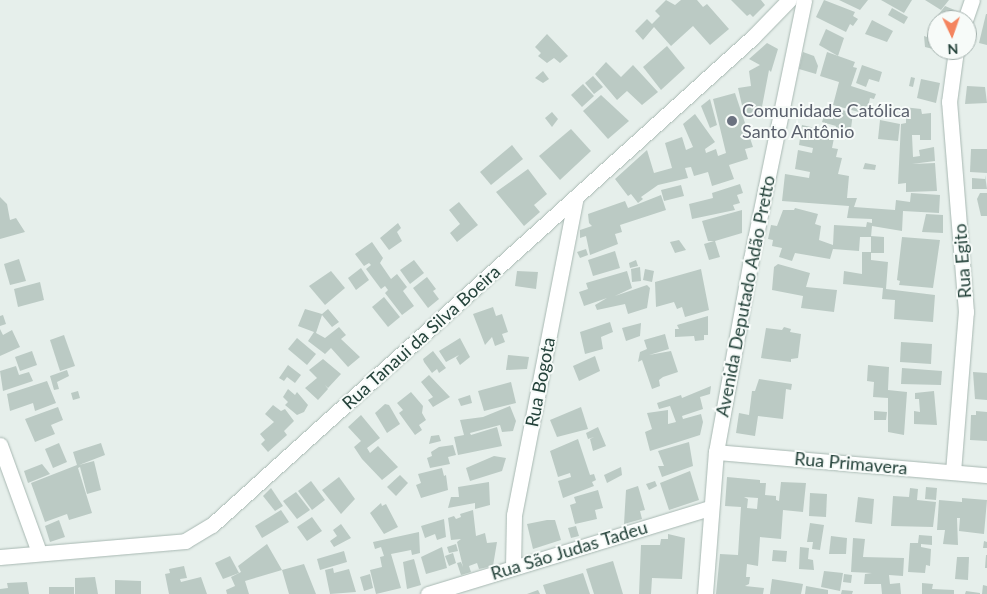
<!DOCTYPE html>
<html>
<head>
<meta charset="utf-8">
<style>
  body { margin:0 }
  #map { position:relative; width:987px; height:594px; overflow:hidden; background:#e6efeb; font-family:Lato,sans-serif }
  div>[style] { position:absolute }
  .building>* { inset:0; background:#bbcac4 }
  .roads { filter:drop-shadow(0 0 1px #a8b8b2) drop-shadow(0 0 1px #a8b8b2) }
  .street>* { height:15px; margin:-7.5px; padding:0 7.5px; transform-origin:7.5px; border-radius:7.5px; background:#fff }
  .secondary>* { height:15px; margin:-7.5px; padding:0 7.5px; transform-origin:7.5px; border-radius:7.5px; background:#fff }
  .dots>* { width:14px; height:14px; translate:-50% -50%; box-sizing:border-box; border:2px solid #f7fbf9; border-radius:50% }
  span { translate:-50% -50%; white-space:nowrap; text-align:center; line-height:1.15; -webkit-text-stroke:4px #f7fbf9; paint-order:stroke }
  .worship-label { font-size:18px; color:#5b616d }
  .left { translate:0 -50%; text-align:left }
  .street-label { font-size:18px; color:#24423a }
  .north { position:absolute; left:927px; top:10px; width:50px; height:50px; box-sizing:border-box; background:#f7fbf9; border:1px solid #a3b1ad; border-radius:50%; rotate:177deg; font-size:14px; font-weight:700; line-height:20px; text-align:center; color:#24423a }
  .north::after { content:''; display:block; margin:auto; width:18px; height:22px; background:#f4845f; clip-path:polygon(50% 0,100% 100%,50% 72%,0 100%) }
</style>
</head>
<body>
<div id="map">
  <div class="building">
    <div style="clip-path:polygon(666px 0,675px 5px,681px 0,697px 0,703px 7px,707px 4px,729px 29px,710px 45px,693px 26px,671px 46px,654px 27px,643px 40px,635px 31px,647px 19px,652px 24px,660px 16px,655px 11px)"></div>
    <div style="clip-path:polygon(731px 0,761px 0,765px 5px,753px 17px,750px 14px,747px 16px)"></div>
    <div style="clip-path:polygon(824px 0,855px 12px,853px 16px,858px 19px,853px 26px,850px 24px,846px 32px,816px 17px)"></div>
    <div style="clip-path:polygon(839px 0,868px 0,860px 10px)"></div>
    <div style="clip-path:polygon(881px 0,912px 0,904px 13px)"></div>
    <div style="clip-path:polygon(925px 0,949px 0,941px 10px)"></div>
    <div style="clip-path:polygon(945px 6px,962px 13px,959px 20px,937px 20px,937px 50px,925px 47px,924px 36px,927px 37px,929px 27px)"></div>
    <div style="clip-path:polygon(892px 8px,908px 17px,904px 24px,888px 15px)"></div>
    <div style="clip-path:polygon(986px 14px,987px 14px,987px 45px,979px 43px)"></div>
    <div style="clip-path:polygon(872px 20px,893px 31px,887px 42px,865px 34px)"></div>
    <div style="clip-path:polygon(826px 29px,844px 38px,838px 56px,819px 45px)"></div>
    <div style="clip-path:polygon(547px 34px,568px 56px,560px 63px,554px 58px,547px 63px,538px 56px,541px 53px,535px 47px)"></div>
    <div style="clip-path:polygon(767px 43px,778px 49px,771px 72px,769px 70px,761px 112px,744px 114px,738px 88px,751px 86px,749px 71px,760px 65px,749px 59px)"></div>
    <div style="clip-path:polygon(667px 46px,685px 68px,661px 90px,643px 67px)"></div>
    <div style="clip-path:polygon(803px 52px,814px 56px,818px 66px,816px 74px,799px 69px)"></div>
    <div style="clip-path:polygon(827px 52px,855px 62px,853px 67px,857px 68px,851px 86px,876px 94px,874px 99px,870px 98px,868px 107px,871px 110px,870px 115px,833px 105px,839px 82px,820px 76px)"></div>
    <div style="clip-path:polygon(606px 62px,621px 77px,633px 65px,658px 92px,642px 105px,627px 91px,617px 100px,595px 74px)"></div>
    <div style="clip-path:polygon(862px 65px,882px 72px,879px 82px,869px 79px,866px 87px,856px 83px)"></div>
    <div style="clip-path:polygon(543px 71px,549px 79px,543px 83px,535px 78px)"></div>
    <div style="clip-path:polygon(593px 76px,603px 87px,594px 94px,585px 83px)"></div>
    <div style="clip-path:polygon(911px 77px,915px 78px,913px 87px,909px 86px)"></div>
    <div style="clip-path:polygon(921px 79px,940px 83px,936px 103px,917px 98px)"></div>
    <div style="clip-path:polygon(583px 84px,594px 96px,582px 107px,571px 95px)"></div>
    <div style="clip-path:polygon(967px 86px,985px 87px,987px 103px,965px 104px)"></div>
    <div style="clip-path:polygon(735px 93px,753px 147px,745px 149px,748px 159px,729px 165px,734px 179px,712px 186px,708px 172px,694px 176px,691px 167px,685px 168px,688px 178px,658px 185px,641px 197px,643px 199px,638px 203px,631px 194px,628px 196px,615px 179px,647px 150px,654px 173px,672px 168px,665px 143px,682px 137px,686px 150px,693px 147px,683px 124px,695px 114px,715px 142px,705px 149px,706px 153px,716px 149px,718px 156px,726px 153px,713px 99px)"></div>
    <div style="clip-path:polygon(601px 95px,629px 121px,608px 139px,583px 111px)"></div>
    <div style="clip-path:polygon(710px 99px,717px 125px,710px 128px,701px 106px)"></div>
    <div style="clip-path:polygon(827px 106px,853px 113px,850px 136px,834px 132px,836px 126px,822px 122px)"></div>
    <div style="clip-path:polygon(903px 107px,921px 109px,922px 114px,931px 113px,931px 140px,920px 140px,920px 135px,912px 135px,913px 157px,920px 156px,919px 150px,934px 147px,935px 161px,912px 164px,935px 163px,937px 191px,906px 192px,906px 183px,898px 184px,901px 124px,906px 123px,906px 117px,902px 117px)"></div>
    <div style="clip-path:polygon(552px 112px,558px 119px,552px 127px,545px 118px)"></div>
    <div style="clip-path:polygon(880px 120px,900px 124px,898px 141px,878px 139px)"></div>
    <div style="clip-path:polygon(802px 125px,824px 130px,823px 136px,834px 138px,832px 148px,838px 149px,836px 157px,842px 158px,838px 174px,849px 176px,847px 198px,857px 198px,854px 207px,895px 210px,896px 200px,910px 202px,911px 193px,940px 195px,939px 213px,903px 211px,902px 231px,872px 226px,871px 237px,860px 237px,859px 251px,833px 249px,830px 259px,795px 253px,792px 261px,779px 257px,782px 248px,772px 246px,773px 240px,768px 239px,771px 225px,777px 226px,783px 210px,794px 210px,795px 208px,818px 214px,815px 224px,821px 226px,819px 240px,833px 245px,834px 225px,866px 227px,867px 222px,872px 223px,872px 219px,847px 218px,849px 206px,782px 201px,785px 174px,809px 178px,810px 172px,795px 169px,798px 150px,812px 153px,813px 148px,799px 145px)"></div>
    <div style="clip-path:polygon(571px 129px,591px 151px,560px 180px,539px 156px)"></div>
    <div style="clip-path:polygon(512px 145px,523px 159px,491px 185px,480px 172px)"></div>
    <div style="clip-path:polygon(971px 149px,987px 149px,987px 173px,970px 172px)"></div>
    <div style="clip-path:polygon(865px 163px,876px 165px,875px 170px,863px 169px)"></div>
    <div style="clip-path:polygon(528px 169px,547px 194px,534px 205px,540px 212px,524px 226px,496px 192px)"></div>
    <div style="clip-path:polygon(985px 175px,987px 189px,972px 189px,972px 178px,985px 179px)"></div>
    <div style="clip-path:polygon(740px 184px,743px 193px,737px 195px,740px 203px,733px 205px,735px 210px,692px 219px,689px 204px,713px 198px,712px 193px)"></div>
    <div style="clip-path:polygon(681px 185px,684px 196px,664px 201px,661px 190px)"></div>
    <div style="clip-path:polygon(980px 193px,987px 193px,987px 216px,981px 216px,977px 199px)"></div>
    <div style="clip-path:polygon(661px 195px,666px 210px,620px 225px,622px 232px,615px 234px,618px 244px,590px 255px,586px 236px,580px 238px,580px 230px,592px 226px,589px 223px,588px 214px,625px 201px,628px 208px)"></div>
    <div style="clip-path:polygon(0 197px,7px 204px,10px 220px,16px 218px,25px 232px,0 239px)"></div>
    <div style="clip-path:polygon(459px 202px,478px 225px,457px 242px,450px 233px,460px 224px,449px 210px)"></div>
    <div style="clip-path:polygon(742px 210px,742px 233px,715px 241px,720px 257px,709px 260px,704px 244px,714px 241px,708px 241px,702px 221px)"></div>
    <div style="clip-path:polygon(926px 214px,943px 215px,943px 233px,922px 232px)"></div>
    <div style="clip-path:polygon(398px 223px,401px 228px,397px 232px,402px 241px,389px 250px,380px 238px)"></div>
    <div style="clip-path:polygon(871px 236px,884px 237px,884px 253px,871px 253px)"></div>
    <div style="clip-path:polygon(902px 237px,940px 240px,933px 288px,899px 285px,900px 281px,897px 280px)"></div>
    <div style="clip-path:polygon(679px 240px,686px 250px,675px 253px,670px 242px)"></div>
    <div style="clip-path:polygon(372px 242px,383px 258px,380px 263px,391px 279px,397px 274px,407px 287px,403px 291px,414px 306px,402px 315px,385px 293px,388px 290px,385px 286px,381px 289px,366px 269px,371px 265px,369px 263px,364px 266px,355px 254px)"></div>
    <div style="clip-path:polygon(586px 249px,588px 255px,580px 258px,577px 252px)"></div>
    <div style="clip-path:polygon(615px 251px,620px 268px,593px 276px,588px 260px)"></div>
    <div style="clip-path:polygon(862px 252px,871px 252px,871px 260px,888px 262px,886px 289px,935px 295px,933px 322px,894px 319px,895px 300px,882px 299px,883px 288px,843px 284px,844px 271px,862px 274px)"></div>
    <div style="clip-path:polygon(19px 259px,26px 281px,10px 285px,4px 264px)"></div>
    <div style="clip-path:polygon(414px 260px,424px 273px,410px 284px,400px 270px)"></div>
    <div style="clip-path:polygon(636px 260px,638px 266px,630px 268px,629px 263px)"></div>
    <div style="clip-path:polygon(778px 264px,810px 273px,806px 287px,837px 290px,834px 312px,801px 308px,803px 296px,772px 290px,774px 267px)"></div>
    <div style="clip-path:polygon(640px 267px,641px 281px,632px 282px,631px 269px)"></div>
    <div style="clip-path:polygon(361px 268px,369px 280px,356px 290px,348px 278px)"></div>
    <div style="clip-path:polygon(645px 269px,654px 271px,652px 282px,643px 280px)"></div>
    <div style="clip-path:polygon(701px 269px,709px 310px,685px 317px,682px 307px,677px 309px,674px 302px,656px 307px,655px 282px)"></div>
    <div style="clip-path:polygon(331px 271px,345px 288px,325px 305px,309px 286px)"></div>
    <div style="clip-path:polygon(517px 271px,538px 272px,536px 289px,515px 286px)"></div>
    <div style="clip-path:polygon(627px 271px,632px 288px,615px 296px,647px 285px,650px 288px,647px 308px,628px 314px,625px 304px,597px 310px,595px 305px,607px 298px,584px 306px,579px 292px,588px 289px,586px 283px)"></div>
    <div style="clip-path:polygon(427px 277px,436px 289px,433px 291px,439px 299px,428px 308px,413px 288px)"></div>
    <div style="clip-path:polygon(40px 282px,44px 300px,18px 307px,14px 289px)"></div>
    <div style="clip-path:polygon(384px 297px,400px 317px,388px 327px,372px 307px)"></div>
    <div style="clip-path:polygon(493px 307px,496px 316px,502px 314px,508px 332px,502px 334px,505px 342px,495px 346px,492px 337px,485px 345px,473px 314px)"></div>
    <div style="clip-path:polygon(305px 309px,322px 314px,328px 309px,339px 322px,332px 327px,322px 315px,316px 333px,325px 338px,339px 327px,346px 335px,341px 339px,360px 357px,348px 367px,331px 348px,325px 354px,308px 341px,314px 332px,298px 326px)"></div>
    <div style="clip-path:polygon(3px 315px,6px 324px,0 326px,0 316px)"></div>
    <div style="clip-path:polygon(708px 316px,708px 335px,704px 335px,704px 340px,695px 341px,694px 336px,675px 337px,675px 329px,679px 329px,677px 325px)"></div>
    <div style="clip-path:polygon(610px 322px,613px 332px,601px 337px,603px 349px,585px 354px,580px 332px)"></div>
    <div style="clip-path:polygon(641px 323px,640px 336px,626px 341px,622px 328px)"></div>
    <div style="clip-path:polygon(784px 327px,791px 329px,790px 332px,801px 334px,798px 358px,791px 359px,791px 362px,761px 358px,766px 328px,782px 330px)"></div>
    <div style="clip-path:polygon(0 329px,3px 335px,12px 330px,20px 347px,0 356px)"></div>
    <div style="clip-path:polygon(665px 334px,669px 349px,649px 355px,671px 351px,678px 372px,663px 377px,659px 380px,660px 386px,652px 389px,642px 360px,638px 362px,640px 352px,647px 349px,644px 340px)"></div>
    <div style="clip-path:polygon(64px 335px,75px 366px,60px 371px,50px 340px)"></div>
    <div style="clip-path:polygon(297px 338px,316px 354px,307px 365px,288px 349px)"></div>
    <div style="clip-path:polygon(460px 338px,470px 357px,460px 365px,456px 358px,459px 355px,446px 362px,439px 351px)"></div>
    <div style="clip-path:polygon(901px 342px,932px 344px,931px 364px,900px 362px)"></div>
    <div style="clip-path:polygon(32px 351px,37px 365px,20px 371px,15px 357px)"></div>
    <div style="clip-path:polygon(433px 351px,446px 368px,439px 373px,437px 369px,432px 373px,424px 362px,423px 359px)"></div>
    <div style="clip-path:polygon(508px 355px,529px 357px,527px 369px,506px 370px)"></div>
    <div style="clip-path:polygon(595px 356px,600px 371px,579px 381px,573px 366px)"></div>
    <div style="clip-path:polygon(323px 359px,341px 374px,328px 388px,325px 385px,328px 389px,318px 400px,305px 388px,317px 378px,309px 370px)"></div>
    <div style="clip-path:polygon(288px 365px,301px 375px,295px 383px,287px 377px,284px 381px,279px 378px)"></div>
    <div style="clip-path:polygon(868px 365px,889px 367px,888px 390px,907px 392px,904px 435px,888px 432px,888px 398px,873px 397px,874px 382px,867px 381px)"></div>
    <div style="clip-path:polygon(16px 366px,19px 375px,29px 372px,33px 381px,3px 391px,0 371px)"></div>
    <div style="clip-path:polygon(902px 368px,942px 371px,941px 385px,901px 384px)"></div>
    <div style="clip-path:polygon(67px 370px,69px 376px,57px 382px,59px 389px,54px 390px,50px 376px)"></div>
    <div style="clip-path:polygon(973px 372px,987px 373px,987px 400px,975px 399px)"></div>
    <div style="clip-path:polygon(429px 375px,450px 397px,433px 407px,428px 400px,433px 397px,421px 382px)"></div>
    <div style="clip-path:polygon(759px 379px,792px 384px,791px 390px,786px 389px,783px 419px,758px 416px,755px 436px,736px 433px,739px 413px,749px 415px,752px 391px,755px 391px)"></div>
    <div style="clip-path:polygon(47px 381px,56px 403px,35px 411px,33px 403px,10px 411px,7px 394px)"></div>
    <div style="clip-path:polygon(511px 382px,516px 403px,484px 411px,478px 391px)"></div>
    <div style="clip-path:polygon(711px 386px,710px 394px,700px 397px,703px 409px,682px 416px,683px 419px,701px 414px,703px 422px,700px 435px,650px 451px,645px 432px,652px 429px,647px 413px,668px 410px,668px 424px,676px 422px,670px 406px,659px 409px,657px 403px,681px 395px,682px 398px)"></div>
    <div style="clip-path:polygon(288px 389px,295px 395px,297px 392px,308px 405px,304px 412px,297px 415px,285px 405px,288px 402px,283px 397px)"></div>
    <div style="clip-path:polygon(78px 391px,80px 398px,73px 400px,71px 393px)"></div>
    <div style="clip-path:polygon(934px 391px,937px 425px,914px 424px,914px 411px,920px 412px,919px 399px,915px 399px,915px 393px)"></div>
    <div style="clip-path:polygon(411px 392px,423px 406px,422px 413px,426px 420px,419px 425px,422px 430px,415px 435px,399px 413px,403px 410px,397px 403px)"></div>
    <div style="clip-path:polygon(470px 395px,472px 403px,461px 406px,458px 399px)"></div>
    <div style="clip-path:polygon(385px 404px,389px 405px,400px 424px,387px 433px,375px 413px)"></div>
    <div style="clip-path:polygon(273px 405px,281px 411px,285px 409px,294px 421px,284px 431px,287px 435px,268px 452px,261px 444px,265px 440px,260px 434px,274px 422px,265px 414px)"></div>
    <div style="clip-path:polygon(510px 406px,516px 421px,513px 431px,502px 432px,500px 425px,470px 433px,471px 435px,497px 427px,502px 446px,458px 455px,454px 437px,464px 435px,460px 420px,483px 417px)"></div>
    <div style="clip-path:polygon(58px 407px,63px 420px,51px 425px,55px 434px,35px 442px,25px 419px)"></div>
    <div style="clip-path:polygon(581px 407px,588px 429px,557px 437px,550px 420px)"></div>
    <div style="clip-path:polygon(874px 411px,887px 412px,886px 420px,874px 420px)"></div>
    <div style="clip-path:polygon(976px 411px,987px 412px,987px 441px,970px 440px,971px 415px,976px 415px)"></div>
    <div style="clip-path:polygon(361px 415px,380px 438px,367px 448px,370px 453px,378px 446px,398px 467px,382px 480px,362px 459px,354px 447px,361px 441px,348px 427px)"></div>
    <div style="clip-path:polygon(598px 427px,606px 446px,593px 451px,590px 439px,594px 437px,588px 439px,586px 433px)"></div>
    <div style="clip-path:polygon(439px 435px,441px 441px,429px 444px,431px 436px)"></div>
    <div style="clip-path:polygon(578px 439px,590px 475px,594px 474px,596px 480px,592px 482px,594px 486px,563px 498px,558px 481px,571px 477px,570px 473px,558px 477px,550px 451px)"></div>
    <div style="clip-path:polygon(689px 442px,693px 466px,662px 477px,658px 466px,664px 466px,658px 451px)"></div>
    <div style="clip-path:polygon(59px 443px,67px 462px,53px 468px,45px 449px)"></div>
    <div style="clip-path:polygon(101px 443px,105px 455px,79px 465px,94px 461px,101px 490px,87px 494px,80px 467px,78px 468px,92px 513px,69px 520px,67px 514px,45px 522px,31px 483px,77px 465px,73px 452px)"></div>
    <div style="clip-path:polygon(453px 445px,456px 455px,448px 457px,450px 464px,430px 468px,427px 458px,432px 456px,431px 452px,439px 447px)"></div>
    <div style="clip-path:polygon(494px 456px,506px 458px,502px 471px,470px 481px,466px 468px)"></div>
    <div style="clip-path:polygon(42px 464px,50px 474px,28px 483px,24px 471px)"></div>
    <div style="clip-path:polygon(621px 467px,622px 475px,607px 483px,604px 475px)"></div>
    <div style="clip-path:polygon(442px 468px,444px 476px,446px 475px,448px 490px,421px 498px,416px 485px,421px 483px,418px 474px)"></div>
    <div style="clip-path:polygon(690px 471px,699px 500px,669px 510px,660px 483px)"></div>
    <div style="clip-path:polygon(400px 475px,408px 483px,396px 496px,387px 487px)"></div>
    <div style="clip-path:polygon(339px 477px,355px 499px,341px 514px,322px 490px)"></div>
    <div style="clip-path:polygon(evenodd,727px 477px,760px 480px,760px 483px,766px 483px,765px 495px,776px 496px,776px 500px,779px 501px,781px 482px,806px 483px,803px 512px,783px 510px,781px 539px,760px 537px,758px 566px,747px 564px,746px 577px,750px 577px,749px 584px,745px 586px,764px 588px,763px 594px,716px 594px,720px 554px,738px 555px,741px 507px,725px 506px,727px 477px,744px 497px,758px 498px,757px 509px,747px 508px,748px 499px,744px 497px)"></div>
    <div style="clip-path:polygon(311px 481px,325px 500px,312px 510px,298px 491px)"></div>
    <div style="clip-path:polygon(655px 481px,657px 486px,649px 490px,646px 484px)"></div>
    <div style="clip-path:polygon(489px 482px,490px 505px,475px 509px,475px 503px,448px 508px,451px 497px,459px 497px,458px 487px)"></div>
    <div style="clip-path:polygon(638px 486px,645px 510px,640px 511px,642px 519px,624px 524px,626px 490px)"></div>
    <div style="clip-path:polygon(926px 487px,937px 488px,936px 500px,925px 499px)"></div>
    <div style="clip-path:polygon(271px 488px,283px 506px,275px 511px,263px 496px)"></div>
    <div style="clip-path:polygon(910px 488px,918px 489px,917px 500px,936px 502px,933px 527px,891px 526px,893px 496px,909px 497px)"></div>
    <div style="clip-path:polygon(598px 490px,603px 508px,595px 510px,597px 519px,575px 524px,570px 505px,576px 503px,574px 497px)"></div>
    <div style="clip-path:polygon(296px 492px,310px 510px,297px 519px,283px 501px)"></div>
    <div style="clip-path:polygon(810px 493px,827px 494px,826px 517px,809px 516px)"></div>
    <div style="clip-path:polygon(858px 497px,874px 499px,872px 524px,855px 522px)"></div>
    <div style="clip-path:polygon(962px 498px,987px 500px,984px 534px,959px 531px,960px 518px,957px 518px,958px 545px,943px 544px,945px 530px,937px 530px,939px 500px,962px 502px)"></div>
    <div style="clip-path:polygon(381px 503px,382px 506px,386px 504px,398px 527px,384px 534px,370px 513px)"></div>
    <div style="clip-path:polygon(281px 510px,289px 522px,262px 538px,255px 526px)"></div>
    <div style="clip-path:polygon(473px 510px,476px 536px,485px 533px,487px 543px,497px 542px,493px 566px,479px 569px,477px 563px,469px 566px,471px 572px,461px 575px,457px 563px,461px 562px,463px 567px,457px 542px,461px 539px,451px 540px,448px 518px,454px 516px,456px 519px,461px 517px,460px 514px)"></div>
    <div style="clip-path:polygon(312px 517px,322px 531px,307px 541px,297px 527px)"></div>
    <div style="clip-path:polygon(444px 519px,446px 537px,437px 540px,435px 534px,425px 538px,421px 526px)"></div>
    <div style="clip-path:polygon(59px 520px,65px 537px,50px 542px,45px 526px)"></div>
    <div style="clip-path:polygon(547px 520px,555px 520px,561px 540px,533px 549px,527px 524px)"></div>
    <div style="clip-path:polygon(810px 523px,824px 525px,820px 550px,812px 549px,813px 542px,807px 542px)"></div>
    <div style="clip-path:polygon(341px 524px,351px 538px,334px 547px,330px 541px,337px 536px,333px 530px)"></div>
    <div style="clip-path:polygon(576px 526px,579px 536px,571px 538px,568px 528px)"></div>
    <div style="clip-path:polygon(419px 532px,420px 553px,412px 555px,411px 550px,391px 554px,401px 588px,376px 594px,370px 570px,382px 567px,380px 557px,384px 556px,381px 547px,375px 549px,373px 542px)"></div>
    <div style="clip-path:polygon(668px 534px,685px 538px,682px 579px,652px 578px,651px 594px,639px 594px,641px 545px,660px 545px,661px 539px,668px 539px)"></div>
    <div style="clip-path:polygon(919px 535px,932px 536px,932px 545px,921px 544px,921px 547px,931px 549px,930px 566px,926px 565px,925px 573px,908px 572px,910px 543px,918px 543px)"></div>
    <div style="clip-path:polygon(831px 536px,847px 538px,846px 554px,829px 554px)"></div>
    <div style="clip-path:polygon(853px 538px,865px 539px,863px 557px,904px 558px,903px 576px,889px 575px,890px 584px,900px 583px,901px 594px,882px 594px,881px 584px,864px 584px,865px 574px,872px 573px,851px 572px)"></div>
    <div style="clip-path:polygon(984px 541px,987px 542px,987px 548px,983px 548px)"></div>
    <div style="clip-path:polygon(267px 544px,282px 570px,304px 564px,316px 594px,289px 594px,282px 570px,245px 581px,249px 594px,227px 594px,226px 590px,235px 586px,231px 577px,241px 572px,238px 566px)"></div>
    <div style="clip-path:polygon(456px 544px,458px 551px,449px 553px,447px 547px)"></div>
    <div style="clip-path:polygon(442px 547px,447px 568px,426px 574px,421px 557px)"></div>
    <div style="clip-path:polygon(800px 547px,809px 548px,808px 559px,813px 560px,814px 570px,799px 569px)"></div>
    <div style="clip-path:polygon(773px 550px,787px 551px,786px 562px,772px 561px)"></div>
    <div style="clip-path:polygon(344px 551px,347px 562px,320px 570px,317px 559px)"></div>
    <div style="clip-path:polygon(453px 553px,456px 563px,449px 566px,445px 556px)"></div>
    <div style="clip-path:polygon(986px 555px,987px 555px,987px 568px,985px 568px)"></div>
    <div style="clip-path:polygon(230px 556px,239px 573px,223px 579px,215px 563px)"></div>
    <div style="clip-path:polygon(957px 557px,969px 557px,968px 580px,955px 579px)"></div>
    <div style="clip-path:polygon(414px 559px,421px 585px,407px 589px,403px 562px)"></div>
    <div style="clip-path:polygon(613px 561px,623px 594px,594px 594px,586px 569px)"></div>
    <div style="clip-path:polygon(184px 566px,187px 578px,180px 579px,181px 582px,201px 577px,207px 594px,169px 594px,165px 574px,170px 573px,169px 569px)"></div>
    <div style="clip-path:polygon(333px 568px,334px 573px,349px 569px,356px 592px,330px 594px,325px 570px)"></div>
    <div style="clip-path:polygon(824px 571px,843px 573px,840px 591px,821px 587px)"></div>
    <div style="clip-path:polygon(583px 573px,590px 594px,546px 594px,543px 585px)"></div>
    <div style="clip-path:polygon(370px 574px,373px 588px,364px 591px,360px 577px)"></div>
    <div style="clip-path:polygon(844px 574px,852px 575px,851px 583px,843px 582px)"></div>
    <div style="clip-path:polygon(95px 577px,98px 594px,75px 594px,75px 578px)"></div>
    <div style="clip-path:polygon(772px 579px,803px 584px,801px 594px,770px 594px)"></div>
    <div style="clip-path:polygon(115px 580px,141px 581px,141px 594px,115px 594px)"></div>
    <div style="clip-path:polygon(27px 582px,29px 594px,0 594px,0 589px,8px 588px,7px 583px)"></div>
    <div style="clip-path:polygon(922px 583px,933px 584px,932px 589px,954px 590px,954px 594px,922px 594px)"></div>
    <div style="clip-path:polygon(983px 585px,987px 586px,987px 594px,982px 594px)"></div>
    <div style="clip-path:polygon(806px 586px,828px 590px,828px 594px,805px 594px)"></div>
    <div style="clip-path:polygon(49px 587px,74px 587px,74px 594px,49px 594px)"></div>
    <div style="clip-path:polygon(538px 590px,540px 594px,527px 594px)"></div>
    <div style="clip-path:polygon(842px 590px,853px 591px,852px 594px,841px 594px)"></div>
    <div style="clip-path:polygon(966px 591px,980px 593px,980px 594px,965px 594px)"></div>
  </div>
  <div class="roads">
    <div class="street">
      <div style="left:965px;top:20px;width:21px;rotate:-71deg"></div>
      <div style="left:0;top:445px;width:114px;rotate:70deg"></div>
      <div style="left:716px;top:452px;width:272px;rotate:4.9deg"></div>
      <div style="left:953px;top:472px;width:161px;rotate:-85.4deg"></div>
      <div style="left:966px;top:312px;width:211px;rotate:-94.6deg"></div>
      <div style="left:949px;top:102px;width:52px;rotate:-82.3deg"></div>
      <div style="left:513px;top:567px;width:52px;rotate:-88.9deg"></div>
      <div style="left:514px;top:515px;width:324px;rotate:-79deg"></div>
      <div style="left:428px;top:594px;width:295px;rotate:-17deg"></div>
    </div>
    <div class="secondary">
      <div style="left:0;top:557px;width:186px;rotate:-4.9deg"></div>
      <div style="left:185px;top:541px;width:31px;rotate:-31deg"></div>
      <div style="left:212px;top:525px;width:729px;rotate:-42.05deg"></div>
      <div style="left:753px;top:37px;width:52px;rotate:-45.8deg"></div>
      <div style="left:705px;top:594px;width:142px;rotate:-85.6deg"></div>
      <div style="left:716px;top:452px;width:196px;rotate:-79.7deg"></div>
      <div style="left:751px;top:259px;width:264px;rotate:-78.4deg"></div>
    </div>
  </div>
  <div class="dots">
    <div style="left:732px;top:121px;background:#6b7280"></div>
  </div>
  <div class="worship-label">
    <span class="left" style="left:742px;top:121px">Comunidade Católica<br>Santo Antônio</span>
  </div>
  <div class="street-label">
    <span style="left:962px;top:261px;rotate:-94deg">Rua Egito</span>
    <span style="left:745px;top:296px;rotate:-79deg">Avenida Deputado Adão Pretto</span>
    <span style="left:421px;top:337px;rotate:-42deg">Rua Tanaui da Silva Boeira</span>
    <span style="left:540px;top:382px;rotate:-79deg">Rua Bogota</span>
    <span style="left:851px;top:463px;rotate:5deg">Rua Primavera</span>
    <span style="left:569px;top:550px;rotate:-17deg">Rua São Judas Tadeu</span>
  </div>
  <div class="north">N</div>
</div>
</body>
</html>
